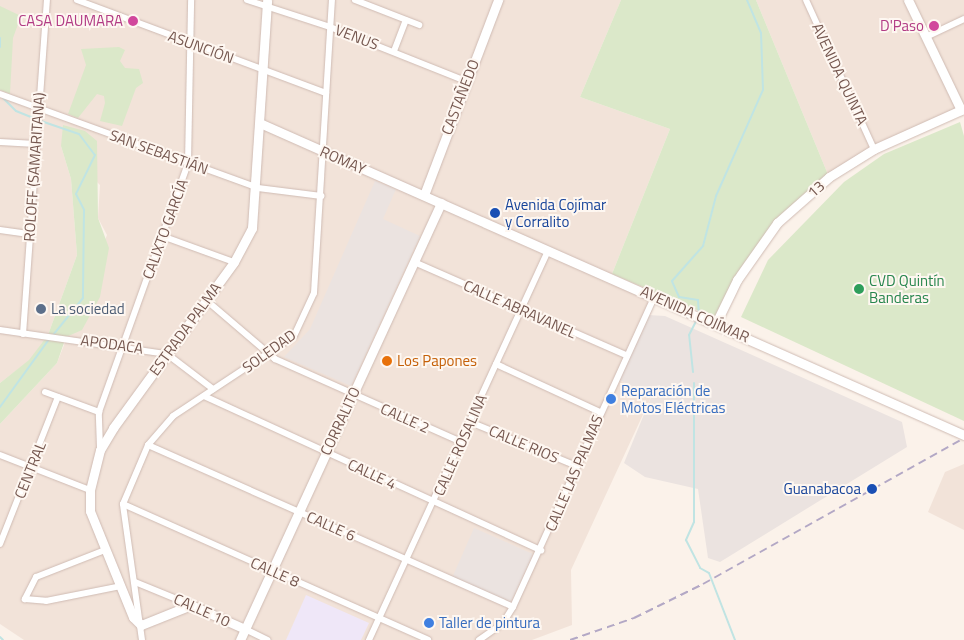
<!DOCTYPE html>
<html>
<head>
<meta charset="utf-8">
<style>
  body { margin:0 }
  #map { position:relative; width:964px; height:640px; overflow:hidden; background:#fbf2ea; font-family:"Titillium Web",sans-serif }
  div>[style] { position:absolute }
  .residential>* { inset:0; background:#f2e3d9 }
  .industrial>* { inset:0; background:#ebe3e0 }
  .education>* { inset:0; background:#efe7f8 }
  .green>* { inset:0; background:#dbe8c9 }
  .stream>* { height:2px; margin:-1px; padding:0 1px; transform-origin:1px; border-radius:1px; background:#c0e4e3 }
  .roads { filter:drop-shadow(0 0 1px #cfbbb3) drop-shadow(0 0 1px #cfbbb3) }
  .street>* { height:6px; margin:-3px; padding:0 3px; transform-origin:3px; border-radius:3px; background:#fff }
  .secondary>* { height:9px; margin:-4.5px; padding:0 4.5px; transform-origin:4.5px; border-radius:4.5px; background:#fff }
  .rail>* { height:2px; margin-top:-1px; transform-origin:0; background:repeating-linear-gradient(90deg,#b3a8c5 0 8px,transparent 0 13px) }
  .dots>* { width:14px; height:14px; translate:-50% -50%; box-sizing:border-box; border:2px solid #fef7f1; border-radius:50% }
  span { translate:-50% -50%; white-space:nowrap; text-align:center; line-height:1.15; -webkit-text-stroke:4px #fef7f1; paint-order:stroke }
  .hotel-label { font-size:15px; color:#b23c85 }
  .right { translate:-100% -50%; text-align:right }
  .street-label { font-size:15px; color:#75574f }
  .transit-label { font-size:15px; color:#164399 }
  .left { translate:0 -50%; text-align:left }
  .leisure-label { font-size:15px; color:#27864d }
  .service-label { font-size:15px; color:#4e5e75 }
  .food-label { font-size:15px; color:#c56008 }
  .shop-label { font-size:15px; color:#366cbe }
</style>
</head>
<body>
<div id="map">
  <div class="residential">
    <div style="clip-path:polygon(0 0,621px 0,580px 97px,670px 129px,612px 274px,656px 293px,619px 380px,652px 395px,571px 570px,572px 625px,532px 640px,24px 640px,0 624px,0 424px,57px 363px,107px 235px,98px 218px,100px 185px,61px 146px,71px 179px,77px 255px,48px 335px,30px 360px,0 383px)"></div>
    <div style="clip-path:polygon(756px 0,964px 0,964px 109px,932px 121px,829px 177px)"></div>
    <div style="clip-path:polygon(964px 464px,964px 530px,928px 512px,945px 472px)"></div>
  </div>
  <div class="industrial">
    <div style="clip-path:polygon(375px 181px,396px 189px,383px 219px,420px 236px,351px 386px,284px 357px,310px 329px)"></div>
    <div style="clip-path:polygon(648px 315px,665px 316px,902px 422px,907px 447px,720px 562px,708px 558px,698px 489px,645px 477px,624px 463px,652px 395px,619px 380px)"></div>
    <div style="clip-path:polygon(474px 528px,533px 554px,510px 604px,452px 578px)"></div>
  </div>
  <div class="education">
    <div style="clip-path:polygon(306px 595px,369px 623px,361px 640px,286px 640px)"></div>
  </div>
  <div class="green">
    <div style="clip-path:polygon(621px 0,756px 0,829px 177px,777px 223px,716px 318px,612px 274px,670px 129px,580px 97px)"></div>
    <div style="clip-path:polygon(0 6px,21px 16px,13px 38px,10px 94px,0 90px)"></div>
    <div style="clip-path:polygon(119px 47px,125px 50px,120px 61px,125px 68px,139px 69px,143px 83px,136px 88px,122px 126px,100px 121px,105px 103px,104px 96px,97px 94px,78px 118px,68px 114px,86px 65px,81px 49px)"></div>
    <div style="clip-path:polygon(960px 122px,964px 136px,964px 421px,741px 317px,768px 260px,844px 182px,884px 154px)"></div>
    <div style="clip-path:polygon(63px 125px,85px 131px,97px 141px,98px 218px,109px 248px,100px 297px,82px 330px,66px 337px,57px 363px,0 424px,0 383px,29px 360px,48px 335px,77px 255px,71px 179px,61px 146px)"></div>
  </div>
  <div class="stream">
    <div style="left:0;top:38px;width:9px;rotate:90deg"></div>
    <div style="left:3px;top:98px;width:18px;rotate:45deg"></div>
    <div style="left:16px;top:111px;width:18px;rotate:22deg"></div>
    <div style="left:41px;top:121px;width:40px;rotate:18.9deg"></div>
    <div style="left:79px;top:134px;width:26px;rotate:53deg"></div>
    <div style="left:95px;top:155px;width:43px;rotate:116deg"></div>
    <div style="left:76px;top:194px;width:18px;rotate:63deg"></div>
    <div style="left:84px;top:210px;width:88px;rotate:90.7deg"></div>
    <div style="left:83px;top:298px;width:48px;rotate:129deg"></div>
    <div style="left:699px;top:315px;width:15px;rotate:-94deg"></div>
    <div style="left:698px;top:300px;width:19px;rotate:-171deg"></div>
    <div style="left:679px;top:297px;width:17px;rotate:-114deg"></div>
    <div style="left:672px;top:281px;width:47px;rotate:-48.5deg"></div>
    <div style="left:703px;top:246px;width:52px;rotate:-75.4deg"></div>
    <div style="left:716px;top:196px;width:116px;rotate:-66.1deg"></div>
    <div style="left:763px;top:90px;width:57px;rotate:-92deg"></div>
    <div style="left:761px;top:33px;width:36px;rotate:-113deg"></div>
    <div style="left:693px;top:372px;width:37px;rotate:-96deg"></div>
    <div style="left:689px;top:335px;width:18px;rotate:-63deg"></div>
    <div style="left:694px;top:383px;width:139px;rotate:90deg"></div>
    <div style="left:694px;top:522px;width:20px;rotate:114deg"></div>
    <div style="left:686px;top:540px;width:31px;rotate:63deg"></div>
    <div style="left:700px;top:568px;width:10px;rotate:29deg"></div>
    <div style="left:709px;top:573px;width:72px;rotate:68.8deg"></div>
    <div style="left:0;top:407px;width:85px;rotate:-54.1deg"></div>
    <div style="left:0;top:637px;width:4px;rotate:45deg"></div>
  </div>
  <div class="roads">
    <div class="street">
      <div style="left:77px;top:0;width:266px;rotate:20.5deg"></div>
      <div style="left:247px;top:0;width:87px;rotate:18deg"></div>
      <div style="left:330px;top:27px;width:146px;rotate:21.7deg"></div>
      <div style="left:355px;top:0;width:69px;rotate:21.3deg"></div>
      <div style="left:806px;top:0;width:164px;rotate:65.5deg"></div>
      <div style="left:926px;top:37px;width:42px;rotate:-25.3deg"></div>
      <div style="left:394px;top:51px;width:33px;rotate:-69deg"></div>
      <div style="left:0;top:94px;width:275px;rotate:20deg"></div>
      <div style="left:258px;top:188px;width:64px;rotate:7.2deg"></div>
      <div style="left:0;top:142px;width:36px;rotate:3deg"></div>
      <div style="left:0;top:230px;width:29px;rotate:8deg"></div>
      <div style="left:162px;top:236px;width:77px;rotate:19.9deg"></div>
      <div style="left:414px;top:262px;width:232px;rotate:23.7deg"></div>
      <div style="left:206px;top:300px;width:91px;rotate:40.5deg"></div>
      <div style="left:275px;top:359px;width:204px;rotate:24deg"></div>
      <div style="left:0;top:330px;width:169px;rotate:8.2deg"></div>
      <div style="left:167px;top:354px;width:58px;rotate:37.3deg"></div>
      <div style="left:23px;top:334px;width:335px;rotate:-85.9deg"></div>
      <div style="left:496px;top:364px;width:115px;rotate:24.8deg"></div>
      <div style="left:45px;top:392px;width:58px;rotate:20.3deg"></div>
      <div style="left:204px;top:396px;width:371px;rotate:24.6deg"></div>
      <div style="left:470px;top:422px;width:116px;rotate:22.4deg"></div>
      <div style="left:148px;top:445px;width:399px;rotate:23.9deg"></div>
      <div style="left:100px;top:448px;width:36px;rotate:-92deg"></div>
      <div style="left:99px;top:412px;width:264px;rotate:-70.3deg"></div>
      <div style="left:188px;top:163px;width:163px;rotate:-88.9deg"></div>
      <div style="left:0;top:455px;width:97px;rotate:21.3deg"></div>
      <div style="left:123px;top:504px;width:334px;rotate:24deg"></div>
      <div style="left:0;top:544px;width:158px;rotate:-68.5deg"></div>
      <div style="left:105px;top:550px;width:74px;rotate:158.6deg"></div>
      <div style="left:36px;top:577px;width:25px;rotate:117deg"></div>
      <div style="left:25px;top:599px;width:21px;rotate:5deg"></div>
      <div style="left:46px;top:601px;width:76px;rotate:-11.3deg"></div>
      <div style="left:135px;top:582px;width:61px;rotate:22.3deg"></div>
      <div style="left:245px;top:629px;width:25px;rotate:26deg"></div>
      <div style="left:142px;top:640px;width:137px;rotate:-98deg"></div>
      <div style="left:123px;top:504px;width:64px;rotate:-67deg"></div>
      <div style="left:148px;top:445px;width:38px;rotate:-49deg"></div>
      <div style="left:173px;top:416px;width:145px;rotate:-33.5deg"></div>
      <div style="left:294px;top:336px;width:47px;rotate:-65.1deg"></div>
      <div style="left:314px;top:293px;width:294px;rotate:-86.5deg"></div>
      <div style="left:369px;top:640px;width:429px;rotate:-65.3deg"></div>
      <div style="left:479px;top:640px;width:29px;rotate:-35deg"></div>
      <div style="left:503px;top:623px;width:19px;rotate:-58deg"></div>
      <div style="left:513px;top:607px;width:342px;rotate:-65.5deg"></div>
    </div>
    <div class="secondary">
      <div style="left:262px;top:124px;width:768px;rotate:23.89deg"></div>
      <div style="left:424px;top:195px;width:209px;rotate:-69.2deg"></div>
      <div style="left:716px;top:323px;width:48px;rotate:-64deg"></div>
      <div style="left:737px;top:280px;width:70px;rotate:-54.9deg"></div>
      <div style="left:777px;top:223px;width:69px;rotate:-41.5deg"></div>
      <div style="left:829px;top:177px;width:53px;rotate:-31.9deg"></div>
      <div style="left:874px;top:149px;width:95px;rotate:-24.1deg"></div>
      <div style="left:961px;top:110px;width:122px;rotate:-115.7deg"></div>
      <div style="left:245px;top:629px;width:59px;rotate:-156deg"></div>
      <div style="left:191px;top:605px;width:54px;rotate:158.2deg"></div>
      <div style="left:141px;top:625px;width:11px;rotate:-135deg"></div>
      <div style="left:133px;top:617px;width:114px;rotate:-112.1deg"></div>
      <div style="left:90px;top:511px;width:21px;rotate:-90deg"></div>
      <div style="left:90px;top:490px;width:41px;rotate:-76deg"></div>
      <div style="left:100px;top:450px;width:26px;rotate:-59deg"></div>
      <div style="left:113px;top:428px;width:205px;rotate:-53.9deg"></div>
      <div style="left:234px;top:262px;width:38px;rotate:-62deg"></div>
      <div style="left:252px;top:228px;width:228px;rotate:-86.2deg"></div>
      <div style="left:240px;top:640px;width:481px;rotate:-65.3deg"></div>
    </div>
  </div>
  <div class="rail">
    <div style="left:570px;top:640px;width:68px;rotate:-19deg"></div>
    <div style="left:634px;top:618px;width:77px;rotate:-26.2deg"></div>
    <div style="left:703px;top:584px;width:299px;rotate:-29.2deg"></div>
  </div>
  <div class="dots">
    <div style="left:133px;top:21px;background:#d1479c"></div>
    <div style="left:934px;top:26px;background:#d1479c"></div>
    <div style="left:495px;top:213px;background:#1a4fb4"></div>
    <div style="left:859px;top:289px;background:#2e9e5b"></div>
    <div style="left:41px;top:309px;background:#5c6f8a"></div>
    <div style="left:387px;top:361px;background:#e8710a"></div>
    <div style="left:611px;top:399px;background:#3f7fe0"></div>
    <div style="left:872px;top:489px;background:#1a4fb4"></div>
    <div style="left:429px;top:623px;background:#3f7fe0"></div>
  </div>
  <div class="hotel-label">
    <span class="right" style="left:123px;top:21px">CASA DAUMARA</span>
    <span class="right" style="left:924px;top:26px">D'Paso</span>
  </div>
  <div class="street-label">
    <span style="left:357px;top:37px;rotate:21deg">VENUS</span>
    <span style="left:201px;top:47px;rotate:20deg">ASUNCIÓN</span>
    <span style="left:840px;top:74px;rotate:65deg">AVENIDA QUINTA</span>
    <span style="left:460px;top:97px;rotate:-69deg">CASTAÑEDO</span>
    <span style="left:159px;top:152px;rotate:20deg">SAN SEBASTIÁN</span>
    <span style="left:343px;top:160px;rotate:24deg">ROMAY</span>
    <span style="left:34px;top:167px;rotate:-86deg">ROLOFF (SAMARITANA)</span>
    <span style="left:816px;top:189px;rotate:-42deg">13</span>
    <span style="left:165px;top:229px;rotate:-70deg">CALIXTO GARCÍA</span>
    <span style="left:520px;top:309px;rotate:24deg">CALLE ABRAVANEL</span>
    <span style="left:695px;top:314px;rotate:24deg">AVENIDA COJÍMAR</span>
    <span style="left:185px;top:329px;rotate:-54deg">ESTRADA PALMA</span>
    <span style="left:112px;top:344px;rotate:8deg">APODACA</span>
    <span style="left:269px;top:351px;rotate:-36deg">SOLEDAD</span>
    <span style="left:405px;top:418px;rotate:24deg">CALLE 2</span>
    <span style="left:340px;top:421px;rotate:-65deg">CORRALITO</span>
    <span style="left:524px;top:444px;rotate:23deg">CALLE RIOS</span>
    <span style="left:460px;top:445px;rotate:-66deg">CALLE ROSALINA</span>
    <span style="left:30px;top:470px;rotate:-68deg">CENTRAL</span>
    <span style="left:574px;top:473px;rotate:-67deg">CALLE LAS PALMAS</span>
    <span style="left:372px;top:474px;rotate:25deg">CALLE 4</span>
    <span style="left:331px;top:526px;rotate:24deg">CALLE 6</span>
    <span style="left:275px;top:572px;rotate:24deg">CALLE 8</span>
    <span style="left:202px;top:610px;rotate:24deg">CALLE 10</span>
  </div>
  <div class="transit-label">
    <span class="left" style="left:505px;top:213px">Avenida Cojímar<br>y Corralito</span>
    <span class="right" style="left:861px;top:489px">Guanabacoa</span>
  </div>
  <div class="leisure-label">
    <span class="left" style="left:869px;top:289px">CVD Quintín<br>Banderas</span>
  </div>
  <div class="service-label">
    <span class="left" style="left:51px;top:309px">La sociedad</span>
  </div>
  <div class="food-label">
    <span class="left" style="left:397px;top:361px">Los Papones</span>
  </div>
  <div class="shop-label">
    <span class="left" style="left:621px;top:399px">Reparación de<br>Motos Eléctricas</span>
    <span class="left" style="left:439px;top:623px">Taller de pintura</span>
  </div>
</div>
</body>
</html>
